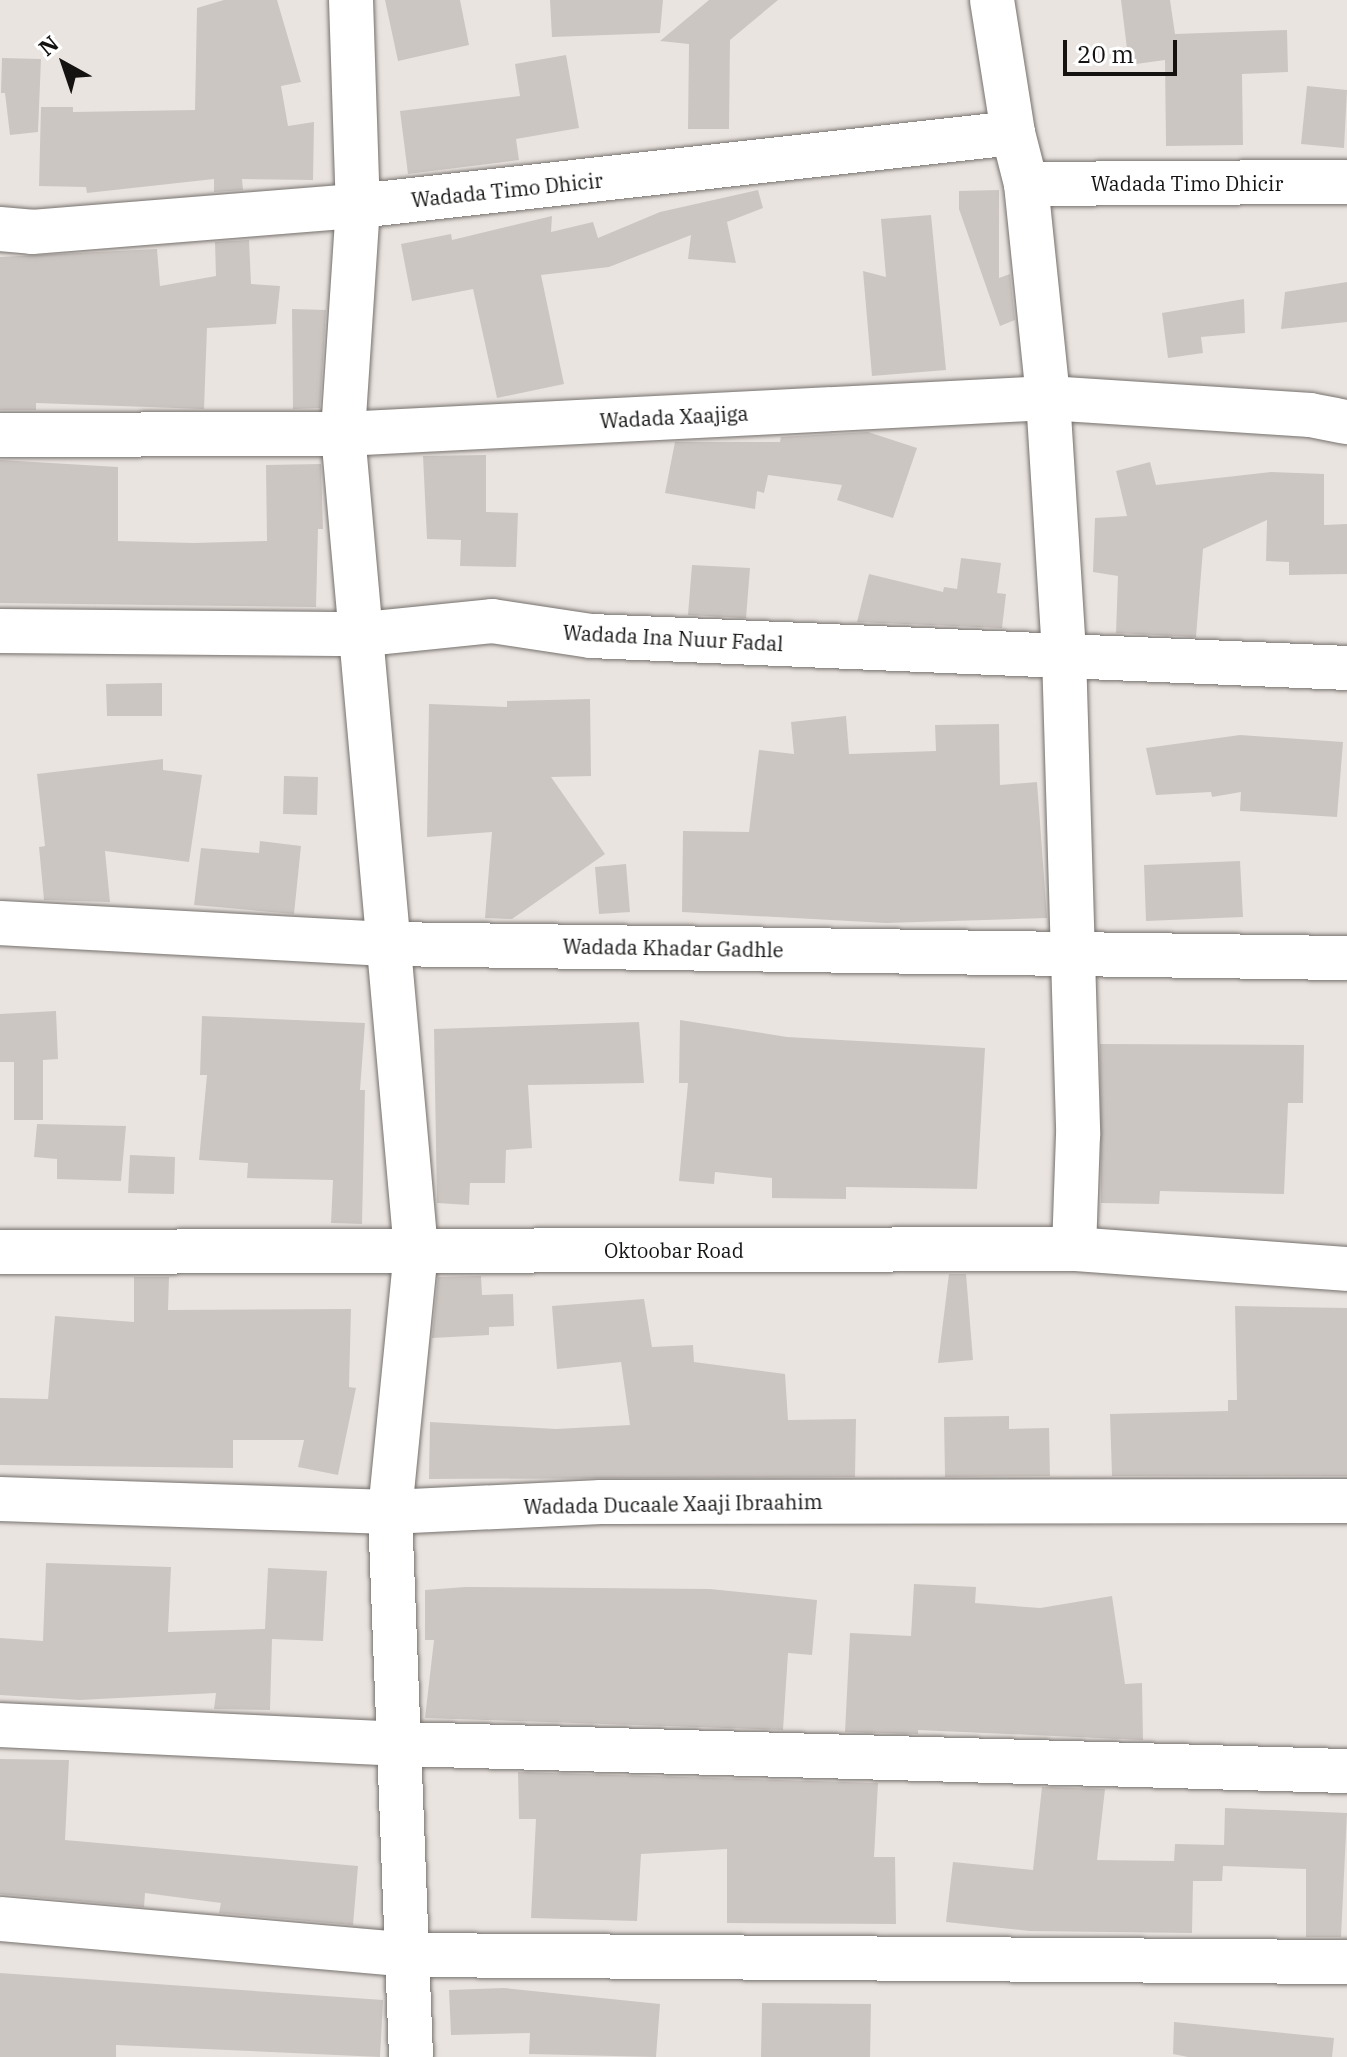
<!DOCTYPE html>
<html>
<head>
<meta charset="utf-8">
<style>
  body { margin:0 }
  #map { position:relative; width:1347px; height:2057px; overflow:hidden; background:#eae4e0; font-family:"IBM Plex Serif",serif }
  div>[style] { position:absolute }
  .building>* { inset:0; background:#ccc6c2 }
  .roads { filter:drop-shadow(0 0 2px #76716d) drop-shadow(0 0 2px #76716d) }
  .street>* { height:44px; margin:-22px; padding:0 22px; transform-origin:22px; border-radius:22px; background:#fff }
  .secondary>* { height:44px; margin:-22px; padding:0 22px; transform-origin:22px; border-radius:22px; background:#fff }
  span { translate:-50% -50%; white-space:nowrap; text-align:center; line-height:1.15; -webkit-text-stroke:8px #fff; paint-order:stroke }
  .street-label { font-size:20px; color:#141311 }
  .north { position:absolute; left:24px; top:24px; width:80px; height:80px; -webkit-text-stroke:6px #fff; paint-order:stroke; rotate:320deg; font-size:22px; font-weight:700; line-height:32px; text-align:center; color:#141311 }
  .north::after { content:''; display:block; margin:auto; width:28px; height:36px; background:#141311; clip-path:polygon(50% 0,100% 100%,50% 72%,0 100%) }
  .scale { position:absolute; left:1063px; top:40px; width:114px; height:36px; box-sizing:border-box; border:4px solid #141311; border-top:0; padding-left:10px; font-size:24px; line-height:28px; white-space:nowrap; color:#141311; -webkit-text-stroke:6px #fff; paint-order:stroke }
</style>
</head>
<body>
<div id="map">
  <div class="building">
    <div style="clip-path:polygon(224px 0,277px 0,301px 82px,281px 86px,288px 126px,314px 122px,313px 180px,242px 179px,243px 190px,214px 192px,214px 179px,87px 193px,86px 187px,39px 186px,41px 107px,73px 107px,73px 112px,195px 110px,197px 8px)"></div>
    <div style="clip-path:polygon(385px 0,460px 0,469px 45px,398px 61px)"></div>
    <div style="clip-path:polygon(550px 0,663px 0,660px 33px,552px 37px)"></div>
    <div style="clip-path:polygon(709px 0,778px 0,730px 40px,729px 129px,688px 129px,689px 44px,660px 41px)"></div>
    <div style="clip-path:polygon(1121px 0,1170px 0,1175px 34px,1287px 30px,1288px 72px,1242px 74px,1243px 145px,1166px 146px,1165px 60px,1129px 65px)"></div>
    <div style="clip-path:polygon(566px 55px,579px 128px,516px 139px,519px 160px,408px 174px,400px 111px,520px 96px,515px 64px)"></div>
    <div style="clip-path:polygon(2px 58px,41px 59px,38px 132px,10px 135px,5px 93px,1px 93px)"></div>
    <div style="clip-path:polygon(1307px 86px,1347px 90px,1344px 148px,1301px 144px)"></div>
    <div style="clip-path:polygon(758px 190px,763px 208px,727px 222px,736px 263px,688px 259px,691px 235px,609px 267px,541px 275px,564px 384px,497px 398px,473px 289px,412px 301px,401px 244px,451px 234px,452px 240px,552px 216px,551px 232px,593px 222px,598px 238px,660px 212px)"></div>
    <div style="clip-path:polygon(999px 190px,999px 278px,1010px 274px,1015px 320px,1000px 326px,959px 209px,959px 191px)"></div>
    <div style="clip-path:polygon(931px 215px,946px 370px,872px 376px,863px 271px,886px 277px,881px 219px)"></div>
    <div style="clip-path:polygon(249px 240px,251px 284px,280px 286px,276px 324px,207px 328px,204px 409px,36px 403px,36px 410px,0 410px,0 257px,157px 249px,160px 286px,216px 276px,215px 242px)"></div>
    <div style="clip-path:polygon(1347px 282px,1347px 322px,1281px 329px,1285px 292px)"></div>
    <div style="clip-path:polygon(1244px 299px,1245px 333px,1201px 337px,1203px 353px,1168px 358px,1162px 313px)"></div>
    <div style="clip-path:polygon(292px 309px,326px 310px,320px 408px,293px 409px)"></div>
    <div style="clip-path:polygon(868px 432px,917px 448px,893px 518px,837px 500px,842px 485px,768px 475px,764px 493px,757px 491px,755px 509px,665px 493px,675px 442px,780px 442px,781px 437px)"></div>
    <div style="clip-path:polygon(486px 455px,486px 512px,518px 513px,516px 567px,460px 566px,461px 540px,427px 539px,423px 456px)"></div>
    <div style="clip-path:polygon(0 460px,118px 467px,118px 541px,193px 543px,267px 541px,266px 465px,321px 464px,323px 529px,318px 529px,316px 607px,0 603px)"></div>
    <div style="clip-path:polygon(1150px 462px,1156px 485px,1271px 472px,1324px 474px,1324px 525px,1347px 524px,1347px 574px,1289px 575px,1289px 562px,1266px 561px,1267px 520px,1203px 549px,1196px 637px,1116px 633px,1118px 576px,1093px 572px,1095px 518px,1127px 516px,1116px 471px)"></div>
    <div style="clip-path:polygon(961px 558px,1001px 563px,997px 593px,1006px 594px,1002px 628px,857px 622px,869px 574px,943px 592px,944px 587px,957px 589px)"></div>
    <div style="clip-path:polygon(692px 565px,750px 568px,746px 618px,688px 615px)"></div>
    <div style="clip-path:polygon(162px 683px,162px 716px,107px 716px,106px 684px)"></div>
    <div style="clip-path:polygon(590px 699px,591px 776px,551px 777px,605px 854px,512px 919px,485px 918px,492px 832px,427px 837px,429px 704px,507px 707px,507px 701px)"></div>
    <div style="clip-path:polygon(846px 716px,849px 754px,936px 751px,935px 725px,999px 724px,1000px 785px,1037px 782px,1047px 918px,886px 923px,682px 912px,683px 831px,749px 832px,759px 750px,794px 754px,791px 722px)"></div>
    <div style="clip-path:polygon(1240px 735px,1343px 742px,1337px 817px,1240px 811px,1241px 792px,1212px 797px,1211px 792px,1156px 795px,1146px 748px)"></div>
    <div style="clip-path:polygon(163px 759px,163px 770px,202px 775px,189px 862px,105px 851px,110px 902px,44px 900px,39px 847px,45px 846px,37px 774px)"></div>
    <div style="clip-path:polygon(284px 776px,318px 777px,317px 815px,283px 814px)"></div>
    <div style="clip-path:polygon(260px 841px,301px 846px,294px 914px,194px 905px,201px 848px,259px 853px)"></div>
    <div style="clip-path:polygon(1240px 861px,1243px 917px,1146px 921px,1144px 865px)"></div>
    <div style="clip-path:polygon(626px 864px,630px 912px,599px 914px,595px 867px)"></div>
    <div style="clip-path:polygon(56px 1011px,58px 1059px,43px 1060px,43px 1120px,14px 1120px,14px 1062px,0 1062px,0 1014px)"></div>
    <div style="clip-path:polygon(202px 1016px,365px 1023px,360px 1090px,365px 1090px,362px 1224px,331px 1223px,333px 1180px,247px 1178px,248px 1163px,199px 1160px,207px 1075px,200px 1075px)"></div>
    <div style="clip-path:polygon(680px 1020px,787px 1037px,985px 1048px,977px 1189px,846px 1187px,846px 1199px,772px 1198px,772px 1178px,715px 1172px,714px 1184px,679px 1181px,688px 1083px,679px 1083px)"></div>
    <div style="clip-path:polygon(639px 1022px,644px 1083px,528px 1085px,532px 1148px,506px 1150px,505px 1183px,470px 1183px,469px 1205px,437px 1203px,434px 1029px)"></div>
    <div style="clip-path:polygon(1100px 1044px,1304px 1045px,1303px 1103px,1288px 1103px,1284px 1194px,1160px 1191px,1159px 1204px,1101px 1203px)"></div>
    <div style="clip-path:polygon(37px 1124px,126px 1126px,121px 1181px,57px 1179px,57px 1159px,34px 1157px)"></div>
    <div style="clip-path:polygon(130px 1155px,175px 1157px,174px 1194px,128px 1193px)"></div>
    <div style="clip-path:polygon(949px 1274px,966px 1274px,973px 1360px,938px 1363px)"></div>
    <div style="clip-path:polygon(481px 1276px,482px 1295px,513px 1294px,514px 1326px,489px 1327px,489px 1335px,432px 1338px,438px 1277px)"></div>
    <div style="clip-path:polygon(134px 1277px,169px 1277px,168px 1310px,351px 1309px,349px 1387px,356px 1388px,338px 1475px,298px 1467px,304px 1440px,233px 1440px,233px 1468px,0 1465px,0 1398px,48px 1399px,55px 1316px,134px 1322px)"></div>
    <div style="clip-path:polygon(644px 1299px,652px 1347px,693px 1345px,694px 1362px,785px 1374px,788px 1420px,856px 1419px,855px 1477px,429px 1479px,430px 1422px,556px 1429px,630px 1425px,621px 1362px,557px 1369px,552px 1306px)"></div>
    <div style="clip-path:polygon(1235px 1306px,1347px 1308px,1347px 1476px,1112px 1476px,1110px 1414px,1228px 1411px,1228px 1400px,1237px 1400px)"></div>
    <div style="clip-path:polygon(1009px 1416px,1009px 1429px,1049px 1428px,1050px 1476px,945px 1477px,944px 1417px)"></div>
    <div style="clip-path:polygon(46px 1563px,171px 1567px,168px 1632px,265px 1629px,268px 1568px,327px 1571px,323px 1641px,272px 1639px,270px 1710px,214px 1709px,216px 1693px,80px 1700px,0 1695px,0 1638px,43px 1641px)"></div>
    <div style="clip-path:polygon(914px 1584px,976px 1587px,975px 1603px,1040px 1608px,1112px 1596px,1125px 1684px,1142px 1683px,1143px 1740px,918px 1730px,918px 1734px,845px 1732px,850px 1633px,911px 1636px)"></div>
    <div style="clip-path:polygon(465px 1587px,710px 1589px,817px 1600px,812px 1655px,788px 1653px,783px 1730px,425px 1718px,434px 1640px,425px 1640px,425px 1590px)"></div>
    <div style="clip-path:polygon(0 1759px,69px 1760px,65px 1840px,358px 1866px,353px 1925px,219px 1913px,221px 1903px,145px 1893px,144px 1907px,0 1894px)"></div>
    <div style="clip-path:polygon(518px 1772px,878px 1783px,874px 1857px,895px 1857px,896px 1924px,727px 1923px,727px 1849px,641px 1854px,637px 1921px,531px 1918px,536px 1819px,519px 1819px)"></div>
    <div style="clip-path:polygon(1042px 1787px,1105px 1789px,1097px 1860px,1174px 1861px,1175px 1844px,1224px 1845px,1225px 1808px,1347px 1813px,1341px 1937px,1306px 1937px,1306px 1869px,1223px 1866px,1222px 1881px,1193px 1881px,1192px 1933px,1030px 1931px,946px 1922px,953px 1862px,1033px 1870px)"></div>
    <div style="clip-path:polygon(0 1973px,383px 2000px,380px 2057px,116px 2045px,116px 2057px,0 2057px)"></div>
    <div style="clip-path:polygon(504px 1988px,660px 2004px,656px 2057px,529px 2054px,530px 2033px,451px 2035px,449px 1990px)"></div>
    <div style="clip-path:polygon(762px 2003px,871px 2004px,870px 2057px,761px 2057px)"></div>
    <div style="clip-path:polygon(1174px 2022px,1334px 2038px,1332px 2057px,1188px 2057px,1173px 2054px)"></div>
  </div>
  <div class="roads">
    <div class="street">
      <div style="left:351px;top:0;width:206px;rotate:88.1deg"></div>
      <div style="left:358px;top:206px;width:228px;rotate:93.8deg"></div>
      <div style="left:343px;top:434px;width:820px;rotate:84.89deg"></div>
      <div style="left:416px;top:1251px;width:262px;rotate:95.7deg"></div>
      <div style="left:390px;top:1512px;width:545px;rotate:87.79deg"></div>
      <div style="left:992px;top:0;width:135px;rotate:81deg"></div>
      <div style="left:1013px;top:133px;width:53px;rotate:75.7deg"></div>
      <div style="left:1026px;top:184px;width:215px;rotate:84.1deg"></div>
      <div style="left:1048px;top:398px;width:256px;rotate:86.4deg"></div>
      <div style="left:1064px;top:654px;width:481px;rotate:88.3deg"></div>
      <div style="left:1078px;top:1135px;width:114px;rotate:92deg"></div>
      <div style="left:1026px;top:184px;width:321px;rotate:-0.4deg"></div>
      <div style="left:0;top:229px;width:32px;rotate:5deg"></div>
      <div style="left:32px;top:232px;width:327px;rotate:-4.6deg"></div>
      <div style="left:358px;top:206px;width:659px;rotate:-6.36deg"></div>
      <div style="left:0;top:435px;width:343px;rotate:-0.2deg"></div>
      <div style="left:343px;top:434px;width:706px;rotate:-2.92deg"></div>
      <div style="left:1048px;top:398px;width:263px;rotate:3.7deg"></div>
      <div style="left:1310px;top:415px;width:38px;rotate:11deg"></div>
      <div style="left:0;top:631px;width:365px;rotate:0.5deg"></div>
      <div style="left:365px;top:634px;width:128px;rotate:-5.8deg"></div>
      <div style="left:492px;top:621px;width:100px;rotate:8.6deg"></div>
      <div style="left:591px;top:636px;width:757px;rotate:2.42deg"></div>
      <div style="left:0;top:923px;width:388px;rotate:3.1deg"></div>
      <div style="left:387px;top:944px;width:960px;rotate:0.84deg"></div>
      <div style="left:0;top:1499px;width:390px;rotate:1.9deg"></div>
      <div style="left:390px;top:1512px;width:211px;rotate:-2.7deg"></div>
      <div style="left:601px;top:1502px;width:746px;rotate:-0.08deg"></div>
      <div style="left:0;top:1725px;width:402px;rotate:2.7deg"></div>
      <div style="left:402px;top:1744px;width:945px;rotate:1.64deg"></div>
      <div style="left:0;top:1919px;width:411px;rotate:5deg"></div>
      <div style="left:409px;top:1955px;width:938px;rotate:0.43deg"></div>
    </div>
    <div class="secondary">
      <div style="left:0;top:1252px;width:1074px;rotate:-0.16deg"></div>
      <div style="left:1074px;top:1249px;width:274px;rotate:4.2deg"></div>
    </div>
  </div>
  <div class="street-label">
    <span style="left:1187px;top:183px">Wadada Timo Dhicir</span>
    <span style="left:507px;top:190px;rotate:-6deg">Wadada Timo Dhicir</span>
    <span style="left:674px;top:417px;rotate:-3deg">Wadada Xaajiga</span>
    <span style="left:673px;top:638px;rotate:3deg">Wadada Ina Nuur Fadal</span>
    <span style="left:673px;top:948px;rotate:1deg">Wadada Khadar Gadhle</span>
    <span style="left:674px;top:1250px">Oktoobar Road</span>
    <span style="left:673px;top:1504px;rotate:-1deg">Wadada Ducaale Xaaji Ibraahim</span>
  </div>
  <div class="north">N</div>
  <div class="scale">20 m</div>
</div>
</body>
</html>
